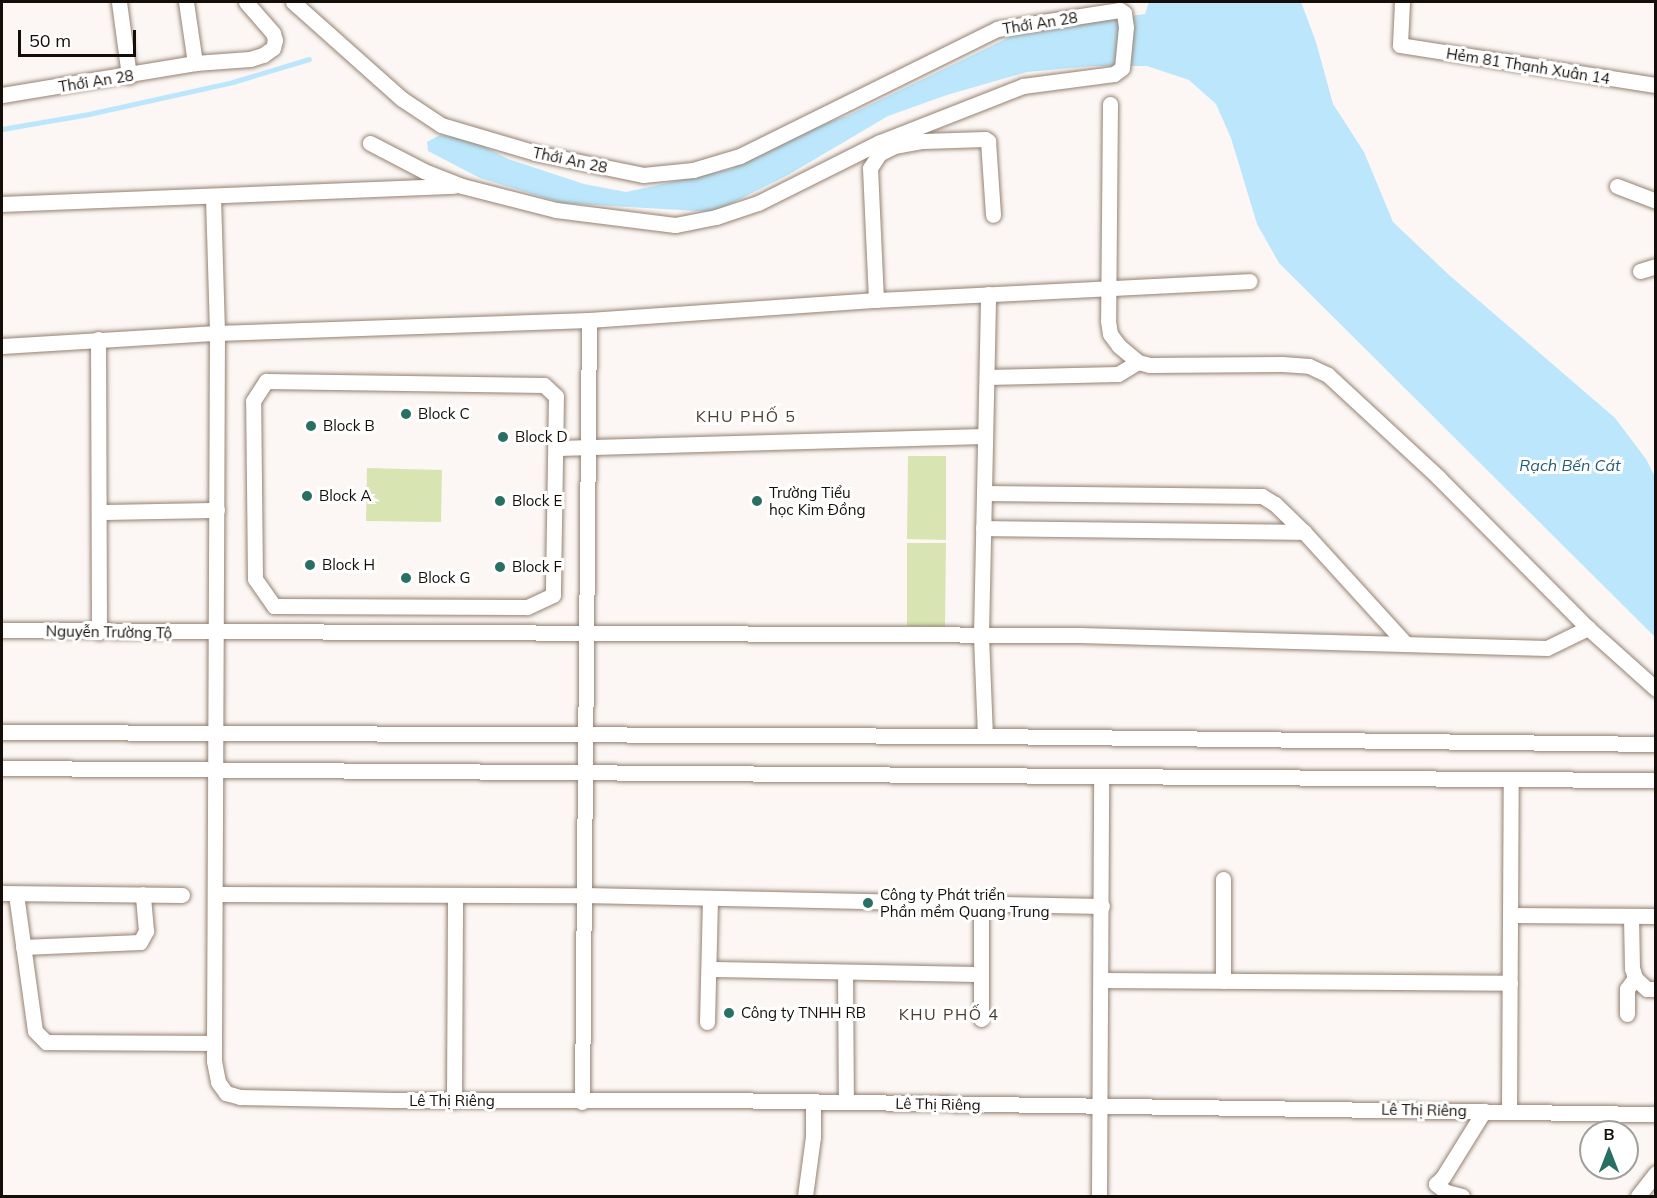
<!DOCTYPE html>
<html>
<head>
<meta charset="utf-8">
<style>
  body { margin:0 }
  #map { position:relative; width:1657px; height:1198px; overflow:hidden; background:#fcf7f4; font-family:Mulish,sans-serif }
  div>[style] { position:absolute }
  .green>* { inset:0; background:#d8e5b2 }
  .water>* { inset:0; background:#bbe6fb }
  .stream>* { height:4.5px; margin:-2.25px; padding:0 2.25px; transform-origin:2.25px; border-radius:2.25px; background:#bbe6fb }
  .roads { filter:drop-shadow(0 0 2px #958172) drop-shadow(0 0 2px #958172) }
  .minor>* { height:15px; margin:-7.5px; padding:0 7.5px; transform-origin:7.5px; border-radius:7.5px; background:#fff }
  .dots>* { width:16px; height:16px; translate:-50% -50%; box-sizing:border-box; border:3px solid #fff; border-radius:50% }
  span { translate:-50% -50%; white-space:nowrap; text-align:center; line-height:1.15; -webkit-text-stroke:6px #fff; paint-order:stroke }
  .street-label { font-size:15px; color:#140d08 }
  .poi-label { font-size:15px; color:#140d08 }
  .left { translate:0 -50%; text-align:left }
  .neighbourhood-label { font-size:16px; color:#4d3c2f; letter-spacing:1.5px }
  .water-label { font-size:16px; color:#255d76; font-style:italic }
  .frame { position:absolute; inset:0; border:3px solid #140d08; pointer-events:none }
  .north { position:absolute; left:1579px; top:1120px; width:60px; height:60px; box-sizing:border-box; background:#fff; border:2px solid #a19e9c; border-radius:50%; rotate:0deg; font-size:16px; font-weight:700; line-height:24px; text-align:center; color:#140d08 }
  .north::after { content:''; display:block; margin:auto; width:21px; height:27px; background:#296f63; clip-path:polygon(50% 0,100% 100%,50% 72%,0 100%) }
  .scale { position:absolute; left:18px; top:30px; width:118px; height:27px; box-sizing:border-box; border:3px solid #140d08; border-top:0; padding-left:8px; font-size:18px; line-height:21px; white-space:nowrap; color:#140d08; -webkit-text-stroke:4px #fff; paint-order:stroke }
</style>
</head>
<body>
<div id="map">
  <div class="green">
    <div style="clip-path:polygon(908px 456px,946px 456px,946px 540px,907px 539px)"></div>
    <div style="clip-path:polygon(367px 468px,442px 470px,441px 522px,366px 521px)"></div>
    <div style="clip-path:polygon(907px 543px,946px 543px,945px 627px,907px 626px)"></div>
  </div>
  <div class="water">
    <div style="clip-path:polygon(1149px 2px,1301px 2px,1316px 42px,1333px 104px,1364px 152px,1393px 222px,1449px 275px,1615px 418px,1646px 459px,1655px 477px,1655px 637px,1279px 263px,1257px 224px,1231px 138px,1216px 104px,1189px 80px,1147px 66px,1094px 66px,1027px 72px,947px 95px,888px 116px,788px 175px,714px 212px,562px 203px,480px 178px,428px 151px,427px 142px,440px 135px,470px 139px,508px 159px,584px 184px,626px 192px,731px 169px,775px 142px,849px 115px,1018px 33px,1145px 14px)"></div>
  </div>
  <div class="stream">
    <div style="left:2px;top:129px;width:88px;rotate:-9.8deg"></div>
    <div style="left:89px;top:114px;width:148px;rotate:-12.5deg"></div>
    <div style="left:233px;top:82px;width:79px;rotate:-16.8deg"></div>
  </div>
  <div class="roads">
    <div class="minor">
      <div style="left:119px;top:2px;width:75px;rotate:82.3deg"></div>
      <div style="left:186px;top:2px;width:62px;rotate:81.6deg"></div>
      <div style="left:293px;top:2px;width:146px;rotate:41.7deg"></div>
      <div style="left:402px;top:99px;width:47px;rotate:33.7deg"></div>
      <div style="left:441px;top:125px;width:99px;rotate:16.4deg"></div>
      <div style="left:536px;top:153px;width:109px;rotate:11.6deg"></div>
      <div style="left:643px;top:175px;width:50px;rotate:-5.7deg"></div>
      <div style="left:693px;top:170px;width:49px;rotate:-16.6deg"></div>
      <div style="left:740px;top:156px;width:287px;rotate:-26.3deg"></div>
      <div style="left:997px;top:29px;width:124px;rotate:-8.8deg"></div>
      <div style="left:1120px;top:10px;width:5px;rotate:37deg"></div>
      <div style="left:1124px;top:13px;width:14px;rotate:82deg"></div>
      <div style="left:1126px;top:27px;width:41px;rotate:95.6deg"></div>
      <div style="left:1122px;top:68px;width:10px;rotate:143deg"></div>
      <div style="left:1114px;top:74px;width:92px;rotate:172.5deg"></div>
      <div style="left:1023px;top:86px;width:154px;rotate:158.6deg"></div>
      <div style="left:880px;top:142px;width:136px;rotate:153.4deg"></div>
      <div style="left:758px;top:203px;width:44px;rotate:161.6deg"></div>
      <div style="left:716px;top:217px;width:42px;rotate:169deg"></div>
      <div style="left:675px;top:225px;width:120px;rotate:-172.8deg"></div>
      <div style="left:556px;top:210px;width:97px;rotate:-165.7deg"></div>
      <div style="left:462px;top:186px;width:41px;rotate:-158.5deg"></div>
      <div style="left:424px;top:171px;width:61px;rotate:-152.6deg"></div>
      <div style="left:1402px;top:2px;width:43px;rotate:92.7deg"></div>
      <div style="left:1400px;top:45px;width:259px;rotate:8.9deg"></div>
      <div style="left:2px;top:95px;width:196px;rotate:-9.4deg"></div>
      <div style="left:195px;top:63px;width:55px;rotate:-4.2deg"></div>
      <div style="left:250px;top:59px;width:14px;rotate:-17deg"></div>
      <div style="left:263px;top:55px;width:12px;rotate:-35deg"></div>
      <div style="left:273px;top:48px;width:8px;rotate:-76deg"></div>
      <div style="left:275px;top:40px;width:7px;rotate:-106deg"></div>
      <div style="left:273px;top:33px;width:41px;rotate:-131.1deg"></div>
      <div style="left:1110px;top:104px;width:217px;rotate:90.5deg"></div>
      <div style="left:1108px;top:321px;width:13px;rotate:81deg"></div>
      <div style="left:1110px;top:334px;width:15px;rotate:53deg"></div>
      <div style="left:1119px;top:346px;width:25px;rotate:40deg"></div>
      <div style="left:1138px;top:362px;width:11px;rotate:15deg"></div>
      <div style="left:1149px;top:365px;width:133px;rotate:-0.4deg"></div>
      <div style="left:1282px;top:364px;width:27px;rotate:4deg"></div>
      <div style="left:1309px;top:366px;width:21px;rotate:25deg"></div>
      <div style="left:1328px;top:375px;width:150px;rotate:42.8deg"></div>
      <div style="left:1438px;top:477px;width:213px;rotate:45.2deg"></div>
      <div style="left:1588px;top:628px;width:91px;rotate:41.9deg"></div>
      <div style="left:1617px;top:186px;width:42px;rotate:21deg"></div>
      <div style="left:213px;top:197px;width:136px;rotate:88.3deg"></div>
      <div style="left:217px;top:333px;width:728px;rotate:90.24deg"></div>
      <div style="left:214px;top:1061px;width:21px;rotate:79deg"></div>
      <div style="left:218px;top:1082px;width:14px;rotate:54deg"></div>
      <div style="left:226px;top:1093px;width:15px;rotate:16deg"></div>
      <div style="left:240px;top:1097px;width:153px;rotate:1.1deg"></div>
      <div style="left:393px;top:1100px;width:325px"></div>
      <div style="left:718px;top:1100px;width:938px;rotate:0.86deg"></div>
      <div style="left:2px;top:204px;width:452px;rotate:-2.3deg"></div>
      <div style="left:1640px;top:271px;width:17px;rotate:-17deg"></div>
      <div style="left:876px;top:300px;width:132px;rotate:-92.6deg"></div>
      <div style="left:870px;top:168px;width:17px;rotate:-57deg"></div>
      <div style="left:879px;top:154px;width:17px;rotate:-28deg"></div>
      <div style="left:894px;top:146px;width:29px;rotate:-10deg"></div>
      <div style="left:923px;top:141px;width:62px;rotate:-1.8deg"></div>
      <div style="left:985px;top:139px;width:4px;rotate:34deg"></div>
      <div style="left:988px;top:141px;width:74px;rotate:86.1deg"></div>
      <div style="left:98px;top:339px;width:293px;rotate:89.8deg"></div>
      <div style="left:2px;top:346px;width:215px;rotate:-3.5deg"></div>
      <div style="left:217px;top:333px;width:372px;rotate:-2deg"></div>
      <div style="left:589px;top:320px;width:288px;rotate:-4deg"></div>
      <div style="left:876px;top:300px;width:374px;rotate:-2.9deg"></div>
      <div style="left:987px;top:377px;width:131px;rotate:-1.3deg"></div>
      <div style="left:1118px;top:374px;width:23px;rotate:-31deg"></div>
      <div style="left:266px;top:381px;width:278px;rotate:0.8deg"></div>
      <div style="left:544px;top:385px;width:16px;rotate:43deg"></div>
      <div style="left:556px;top:396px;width:199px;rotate:90.9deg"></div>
      <div style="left:553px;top:595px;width:29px;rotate:155deg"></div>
      <div style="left:527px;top:607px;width:253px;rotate:-179.8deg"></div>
      <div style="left:274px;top:606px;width:33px;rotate:-125deg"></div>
      <div style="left:255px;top:579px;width:178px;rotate:-90.6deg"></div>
      <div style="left:253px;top:401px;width:24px;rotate:-57deg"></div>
      <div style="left:556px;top:448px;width:429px;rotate:-1.6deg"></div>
      <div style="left:984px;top:493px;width:278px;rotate:0.6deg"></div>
      <div style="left:1262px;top:496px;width:15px;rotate:32deg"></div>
      <div style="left:1275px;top:504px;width:40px;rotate:44deg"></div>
      <div style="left:1304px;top:532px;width:149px;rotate:47.7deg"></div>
      <div style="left:99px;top:512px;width:118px;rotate:-1deg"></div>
      <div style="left:983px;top:528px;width:321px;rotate:0.7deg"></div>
      <div style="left:2px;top:630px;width:1077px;rotate:0.27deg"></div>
      <div style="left:1079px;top:635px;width:468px;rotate:1.6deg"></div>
      <div style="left:1547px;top:648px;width:46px;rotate:-26deg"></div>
      <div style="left:2px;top:732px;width:983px;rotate:0.23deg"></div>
      <div style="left:985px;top:736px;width:671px;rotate:0.68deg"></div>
      <div style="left:985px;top:736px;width:101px;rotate:-92.3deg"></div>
      <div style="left:981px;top:635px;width:341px;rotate:-88.8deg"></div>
      <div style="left:2px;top:768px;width:1654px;rotate:0.42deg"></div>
      <div style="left:1223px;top:879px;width:102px;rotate:90deg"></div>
      <div style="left:2px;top:893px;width:180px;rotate:0.6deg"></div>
      <div style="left:16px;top:894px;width:138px;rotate:82.1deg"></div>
      <div style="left:35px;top:1031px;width:16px;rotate:45deg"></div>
      <div style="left:46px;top:1042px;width:168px;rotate:0.3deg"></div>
      <div style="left:215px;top:894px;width:369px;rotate:0.2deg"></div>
      <div style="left:584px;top:895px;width:518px;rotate:1.22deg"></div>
      <div style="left:981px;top:904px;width:115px;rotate:90deg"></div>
      <div style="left:1510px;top:915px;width:146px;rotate:0.4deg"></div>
      <div style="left:1631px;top:916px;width:52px;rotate:88.9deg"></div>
      <div style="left:1632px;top:968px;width:10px;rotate:73deg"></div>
      <div style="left:1635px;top:978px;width:16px;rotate:43deg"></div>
      <div style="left:1647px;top:989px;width:9px"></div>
      <div style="left:23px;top:947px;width:117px;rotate:-2.4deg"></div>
      <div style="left:140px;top:942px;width:13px;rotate:-61deg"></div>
      <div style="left:146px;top:931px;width:37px;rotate:-95deg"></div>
      <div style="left:709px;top:969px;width:272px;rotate:1.1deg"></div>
      <div style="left:845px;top:972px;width:130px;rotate:89.6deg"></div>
      <div style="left:1101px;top:980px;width:409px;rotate:0.4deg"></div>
      <div style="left:1627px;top:1014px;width:25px;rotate:-90deg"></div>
      <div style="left:1627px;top:989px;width:14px;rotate:-54deg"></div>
      <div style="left:707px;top:1022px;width:124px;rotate:-88.6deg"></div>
      <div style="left:454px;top:1101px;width:206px;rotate:-89.7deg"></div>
      <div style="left:582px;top:1102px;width:782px;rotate:-89.49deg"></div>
      <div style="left:1509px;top:1112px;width:333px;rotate:-89.7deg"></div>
      <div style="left:805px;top:1196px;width:60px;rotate:-82.3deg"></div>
      <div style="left:813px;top:1137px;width:36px;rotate:-90deg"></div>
      <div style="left:1099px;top:1196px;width:420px;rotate:-89.7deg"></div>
      <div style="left:1462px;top:1196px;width:16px;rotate:-166deg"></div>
      <div style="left:1446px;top:1192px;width:13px;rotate:-141deg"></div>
      <div style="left:1436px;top:1184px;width:10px;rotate:-45deg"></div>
      <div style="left:1443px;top:1177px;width:78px;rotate:-58.2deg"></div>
      <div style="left:1638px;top:1196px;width:29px;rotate:-52deg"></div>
    </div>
  </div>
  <div class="dots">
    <div style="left:406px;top:414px;background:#296f63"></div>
    <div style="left:311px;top:426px;background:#296f63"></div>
    <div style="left:503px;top:437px;background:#296f63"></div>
    <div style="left:307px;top:496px;background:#296f63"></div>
    <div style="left:500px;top:501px;background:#296f63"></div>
    <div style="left:757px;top:501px;background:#296f63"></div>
    <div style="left:310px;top:565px;background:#296f63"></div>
    <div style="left:500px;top:567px;background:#296f63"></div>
    <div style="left:406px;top:578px;background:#296f63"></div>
    <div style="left:868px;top:903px;background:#296f63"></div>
    <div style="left:729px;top:1013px;background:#296f63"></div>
  </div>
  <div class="street-label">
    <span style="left:1040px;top:23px;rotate:-9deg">Thới An 28</span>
    <span style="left:1528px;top:66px;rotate:9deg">Hẻm 81 Thạnh Xuân 14</span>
    <span style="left:96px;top:81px;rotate:-9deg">Thới An 28</span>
    <span style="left:570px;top:160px;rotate:12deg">Thới An 28</span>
    <span style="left:109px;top:632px;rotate:1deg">Nguyễn Trường Tộ</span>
    <span style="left:452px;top:1101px">Lê Thị Riêng</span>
    <span style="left:938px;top:1104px;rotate:1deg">Lê Thị Riêng</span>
    <span style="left:1424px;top:1110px;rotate:1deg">Lê Thị Riêng</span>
  </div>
  <div class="poi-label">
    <span class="left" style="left:418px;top:414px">Block C</span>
    <span class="left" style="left:323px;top:426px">Block B</span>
    <span class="left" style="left:515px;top:437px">Block D</span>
    <span class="left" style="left:769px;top:501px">Trường Tiểu<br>học Kim Đồng</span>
    <span class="left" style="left:319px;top:496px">Block A</span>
    <span class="left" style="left:512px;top:501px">Block E</span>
    <span class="left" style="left:322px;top:565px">Block H</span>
    <span class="left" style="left:512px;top:567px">Block F</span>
    <span class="left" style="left:418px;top:578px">Block G</span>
    <span class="left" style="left:880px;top:903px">Công ty Phát triển<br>Phần mềm Quang Trung</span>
    <span class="left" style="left:741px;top:1013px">Công ty TNHH RB</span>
  </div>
  <div class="neighbourhood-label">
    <span style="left:746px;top:416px">KHU PHỐ 5</span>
    <span style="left:949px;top:1014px">KHU PHỐ 4</span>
  </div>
  <div class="water-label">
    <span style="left:1570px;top:465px">Rạch Bến Cát</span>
  </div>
  <div class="frame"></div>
  <div class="north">B</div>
  <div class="scale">50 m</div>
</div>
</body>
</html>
